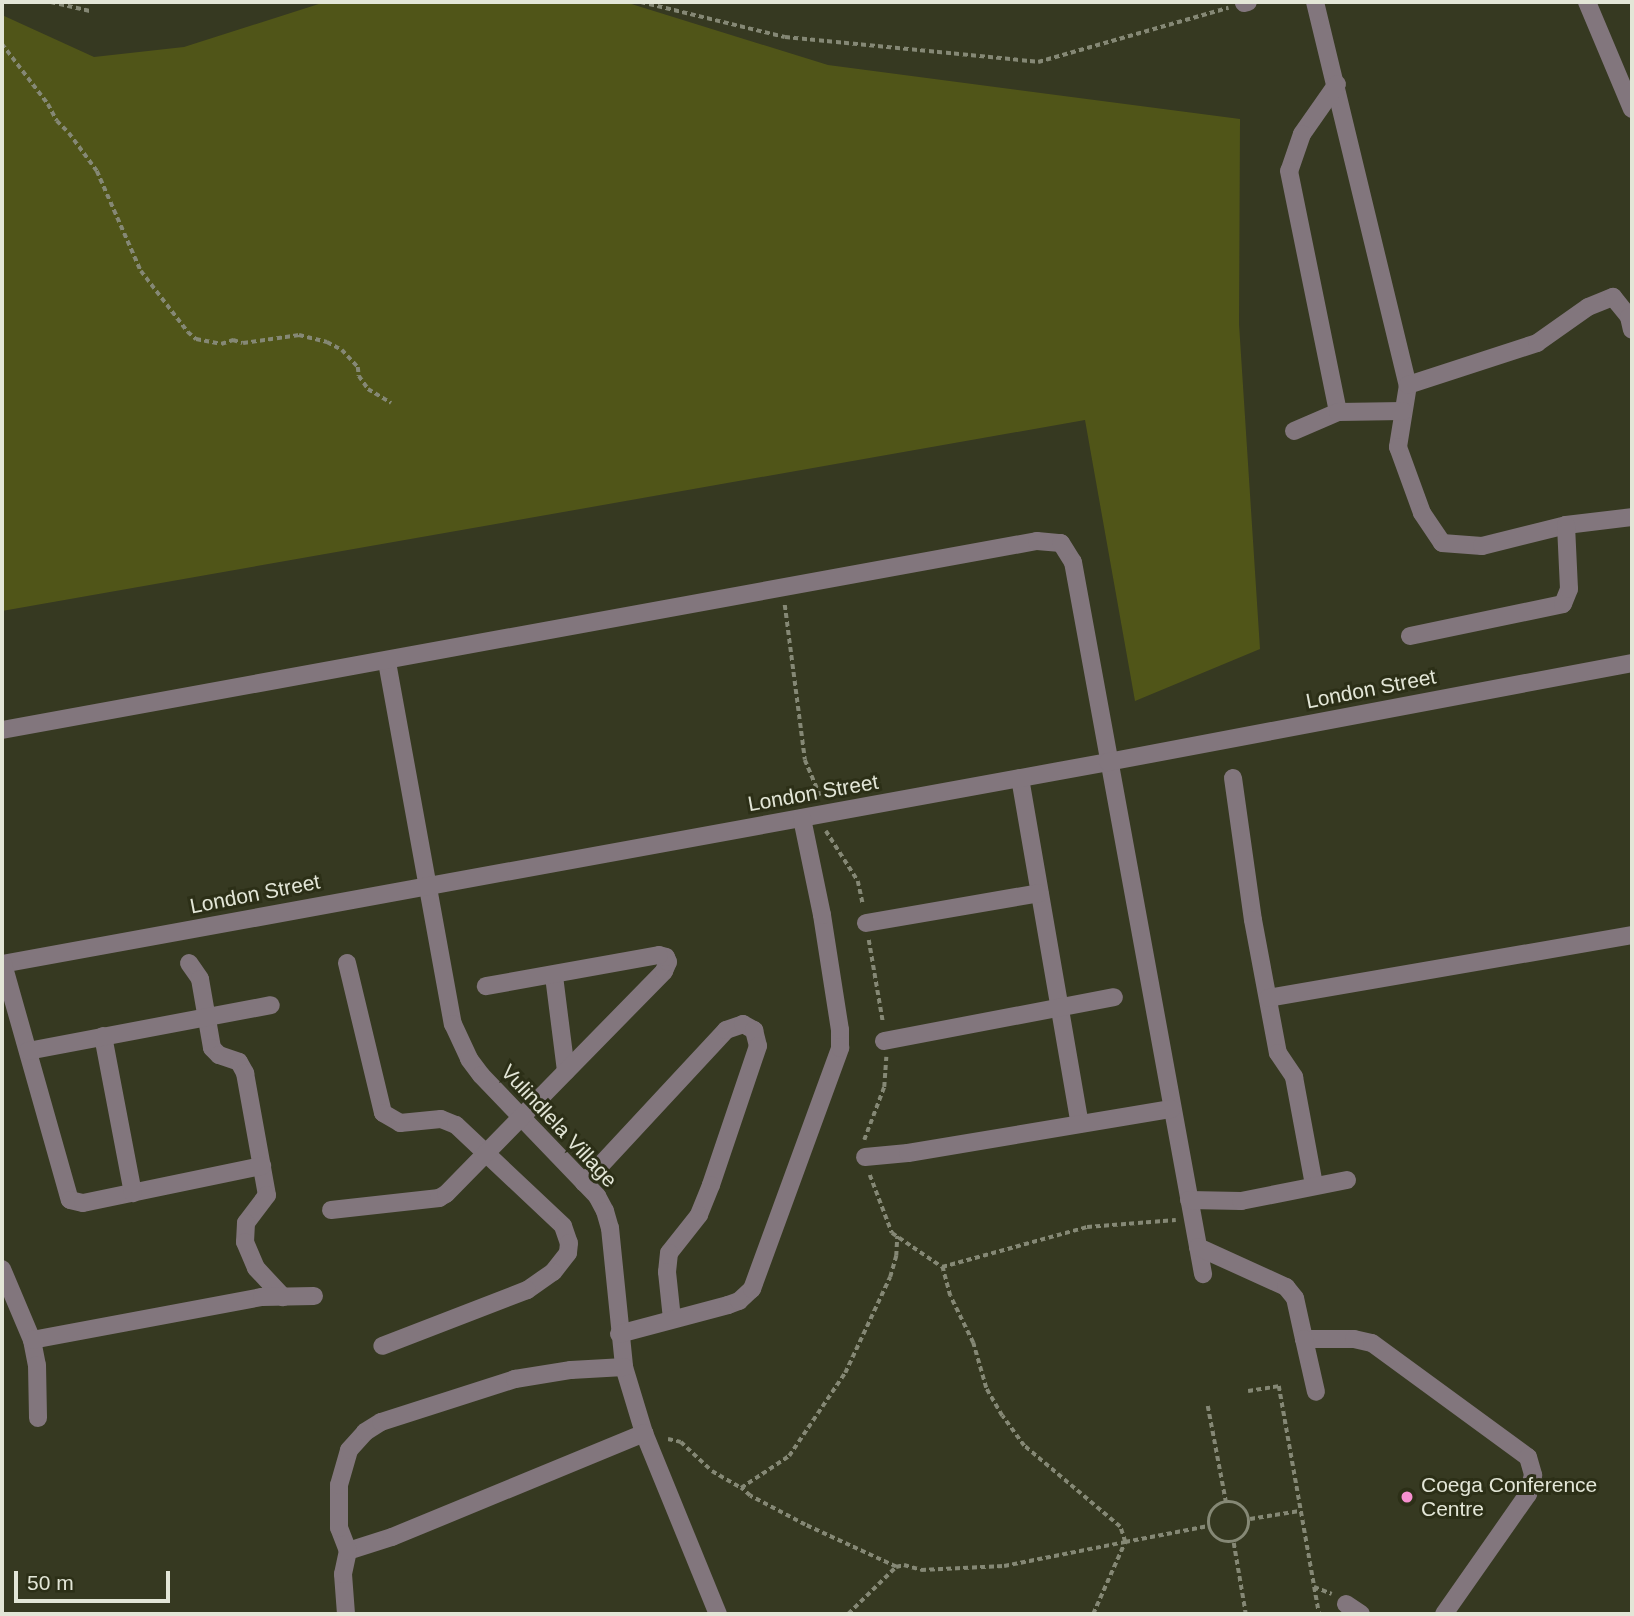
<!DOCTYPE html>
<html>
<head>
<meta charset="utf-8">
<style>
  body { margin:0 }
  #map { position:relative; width:1634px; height:1616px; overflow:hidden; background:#363921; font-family:Helvetica,sans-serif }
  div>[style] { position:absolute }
  .green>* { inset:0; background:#505518 }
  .path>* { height:3.5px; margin-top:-1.75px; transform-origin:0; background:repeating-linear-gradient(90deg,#858875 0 5px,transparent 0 8.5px) }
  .path>.ring { margin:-1.75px; padding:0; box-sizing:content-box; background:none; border:3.5px solid #858875; border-radius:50% }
  .minor>* { height:18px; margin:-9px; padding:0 9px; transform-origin:9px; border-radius:9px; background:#82767d }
  .dots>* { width:19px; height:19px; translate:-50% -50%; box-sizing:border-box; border:4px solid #2c2f17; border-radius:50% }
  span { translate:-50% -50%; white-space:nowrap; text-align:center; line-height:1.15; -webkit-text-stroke:6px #2c2f17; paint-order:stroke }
  .street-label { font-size:21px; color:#e3e6d7 }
  .poi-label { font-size:21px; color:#e3e6d7 }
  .left { translate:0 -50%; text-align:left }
  .frame { position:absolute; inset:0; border:4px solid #e3e6d7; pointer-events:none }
  .scale { position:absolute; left:14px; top:1571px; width:156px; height:32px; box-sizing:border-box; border:4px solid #e3e6d7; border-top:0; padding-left:9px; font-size:21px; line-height:24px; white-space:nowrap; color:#e3e6d7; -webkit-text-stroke:5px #2c2f17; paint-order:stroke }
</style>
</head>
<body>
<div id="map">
  <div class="green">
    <div style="clip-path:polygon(325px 2px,625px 2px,828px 65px,1240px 119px,1239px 324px,1260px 649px,1135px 701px,1085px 420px,2px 611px,2px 15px,94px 57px,184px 47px)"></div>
  </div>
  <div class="path">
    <div style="left:51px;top:2px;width:40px;rotate:13deg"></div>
    <div style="left:641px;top:2px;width:148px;rotate:13.7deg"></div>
    <div style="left:785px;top:37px;width:254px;rotate:5.6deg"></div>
    <div style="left:1038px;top:62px;width:198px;rotate:-15.9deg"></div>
    <div style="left:2px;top:44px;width:76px;rotate:52.5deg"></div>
    <div style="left:48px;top:104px;width:19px;rotate:62deg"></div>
    <div style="left:57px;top:121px;width:17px;rotate:45deg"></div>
    <div style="left:69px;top:133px;width:47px;rotate:53.6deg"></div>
    <div style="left:97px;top:171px;width:109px;rotate:66.3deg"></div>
    <div style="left:141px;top:271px;width:77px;rotate:52.4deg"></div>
    <div style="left:188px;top:332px;width:11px;rotate:41deg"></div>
    <div style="left:196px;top:339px;width:25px;rotate:11deg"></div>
    <div style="left:221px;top:344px;width:13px;rotate:-18deg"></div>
    <div style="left:233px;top:340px;width:10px;rotate:17deg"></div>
    <div style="left:243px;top:343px;width:57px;rotate:-8.1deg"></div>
    <div style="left:299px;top:335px;width:29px;rotate:14deg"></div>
    <div style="left:327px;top:342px;width:17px;rotate:28deg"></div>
    <div style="left:342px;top:350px;width:23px;rotate:47deg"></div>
    <div style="left:358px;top:367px;width:9px;rotate:84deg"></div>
    <div style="left:359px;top:376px;width:16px;rotate:55deg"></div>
    <div style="left:368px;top:389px;width:27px;rotate:31deg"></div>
    <div style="left:785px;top:605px;width:156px;rotate:82.6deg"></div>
    <div style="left:805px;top:760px;width:39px;rotate:67deg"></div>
    <div style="left:826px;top:831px;width:59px;rotate:57.4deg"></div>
    <div style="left:858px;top:881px;width:25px;rotate:78deg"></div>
    <div style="left:869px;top:940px;width:83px;rotate:80.3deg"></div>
    <div style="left:864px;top:1140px;width:57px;rotate:-69.3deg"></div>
    <div style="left:884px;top:1087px;width:30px;rotate:-86deg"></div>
    <div style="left:870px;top:1175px;width:62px;rotate:69.2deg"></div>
    <div style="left:892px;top:1233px;width:60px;rotate:34.2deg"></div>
    <div style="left:942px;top:1267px;width:150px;rotate:-15.4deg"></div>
    <div style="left:1087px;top:1227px;width:89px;rotate:-4.5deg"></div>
    <div style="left:1248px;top:1391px;width:31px;rotate:-9deg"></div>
    <div style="left:1279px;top:1386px;width:231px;rotate:80deg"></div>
    <div style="left:1208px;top:1406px;width:97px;rotate:79.3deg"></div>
    <div style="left:668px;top:1439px;width:13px;rotate:13deg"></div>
    <div style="left:681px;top:1442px;width:42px;rotate:43.1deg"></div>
    <div style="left:712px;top:1471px;width:34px;rotate:30deg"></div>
    <div class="ring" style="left:1209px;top:1502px;width:36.5px;height:36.5px"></div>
    <div style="left:1250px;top:1519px;width:50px;rotate:-9.3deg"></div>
    <div style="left:1234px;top:1543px;width:72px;rotate:80.4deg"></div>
    <div style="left:896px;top:1567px;width:100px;rotate:-155.2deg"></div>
    <div style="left:805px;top:1525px;width:62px;rotate:-152.2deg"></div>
    <div style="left:750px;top:1496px;width:12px;rotate:-138deg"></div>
    <div style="left:741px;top:1488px;width:58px;rotate:-33.7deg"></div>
    <div style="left:789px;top:1456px;width:100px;rotate:-56deg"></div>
    <div style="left:845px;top:1373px;width:106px;rotate:-64.9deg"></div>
    <div style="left:890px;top:1277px;width:22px;rotate:-74deg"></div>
    <div style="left:896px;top:1256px;width:20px;rotate:-87deg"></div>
    <div style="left:1314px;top:1587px;width:19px;rotate:21deg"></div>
    <div style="left:848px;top:1614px;width:67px;rotate:-44.4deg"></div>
    <div style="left:896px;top:1567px;width:8px;rotate:-14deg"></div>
    <div style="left:904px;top:1565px;width:18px;rotate:16deg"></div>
    <div style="left:921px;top:1570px;width:83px;rotate:-2.8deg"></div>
    <div style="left:1004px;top:1566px;width:123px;rotate:-11.2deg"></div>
    <div style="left:1125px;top:1542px;width:16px;rotate:-108deg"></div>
    <div style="left:1120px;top:1527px;width:126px;rotate:-139.8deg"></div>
    <div style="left:1024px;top:1446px;width:37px;rotate:-126deg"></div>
    <div style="left:1002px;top:1416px;width:32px;rotate:-120deg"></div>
    <div style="left:986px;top:1388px;width:47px;rotate:-106.1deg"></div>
    <div style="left:973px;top:1343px;width:52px;rotate:-116.1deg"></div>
    <div style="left:950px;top:1296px;width:30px;rotate:-105deg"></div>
    <div style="left:1093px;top:1614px;width:79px;rotate:-66deg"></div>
    <div style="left:1125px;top:1542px;width:85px;rotate:-10.9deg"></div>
  </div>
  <div class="minor">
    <div style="left:1315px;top:2px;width:394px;rotate:76.4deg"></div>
    <div style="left:1408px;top:385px;width:63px;rotate:99.2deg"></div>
    <div style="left:1398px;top:447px;width:70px;rotate:70deg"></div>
    <div style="left:1422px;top:513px;width:36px;rotate:56deg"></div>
    <div style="left:1442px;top:543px;width:40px;rotate:4.3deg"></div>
    <div style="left:1482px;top:546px;width:87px;rotate:-14deg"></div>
    <div style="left:1566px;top:525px;width:66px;rotate:-6.9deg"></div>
    <div style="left:1587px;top:2px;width:116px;rotate:67.2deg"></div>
    <div style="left:1244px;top:3px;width:4px;rotate:-14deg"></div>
    <div style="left:1337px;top:84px;width:61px;rotate:125deg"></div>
    <div style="left:1302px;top:134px;width:39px;rotate:109deg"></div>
    <div style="left:1289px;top:171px;width:246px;rotate:78.5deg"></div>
    <div style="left:1408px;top:385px;width:136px;rotate:-18deg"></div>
    <div style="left:1537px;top:343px;width:62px;rotate:-35.2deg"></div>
    <div style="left:1588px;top:307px;width:27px;rotate:-22deg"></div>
    <div style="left:1613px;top:297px;width:26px;rotate:51deg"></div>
    <div style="left:1629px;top:317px;width:13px;rotate:77deg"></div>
    <div style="left:1294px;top:431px;width:48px;rotate:-23.4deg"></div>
    <div style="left:1338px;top:412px;width:65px;rotate:-0.9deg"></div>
    <div style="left:1410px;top:636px;width:156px;rotate:-11.8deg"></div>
    <div style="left:1563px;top:604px;width:16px;rotate:-68deg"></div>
    <div style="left:1569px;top:589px;width:64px;rotate:-92.7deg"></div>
    <div style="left:387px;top:662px;width:368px;rotate:79.7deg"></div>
    <div style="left:453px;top:1024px;width:38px;rotate:65deg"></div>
    <div style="left:469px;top:1059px;width:20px;rotate:53deg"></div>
    <div style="left:481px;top:1075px;width:168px;rotate:46.2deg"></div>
    <div style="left:597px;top:1196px;width:17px;rotate:62deg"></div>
    <div style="left:605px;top:1211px;width:18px;rotate:74deg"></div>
    <div style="left:610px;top:1228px;width:140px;rotate:84.2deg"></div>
    <div style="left:624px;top:1367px;width:69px;rotate:73.1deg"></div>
    <div style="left:644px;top:1433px;width:196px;rotate:67.8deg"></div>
    <div style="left:2px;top:730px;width:1052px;rotate:-10.35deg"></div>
    <div style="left:1037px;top:541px;width:24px;rotate:5deg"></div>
    <div style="left:1061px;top:543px;width:22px;rotate:58deg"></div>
    <div style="left:1073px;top:562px;width:724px;rotate:79.65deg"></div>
    <div style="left:1020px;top:778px;width:351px;rotate:80.2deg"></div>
    <div style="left:1233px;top:778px;width:143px;rotate:82deg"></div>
    <div style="left:1253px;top:920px;width:135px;rotate:79.4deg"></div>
    <div style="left:1278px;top:1053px;width:29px;rotate:56deg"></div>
    <div style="left:1294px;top:1077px;width:110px;rotate:79.5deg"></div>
    <div style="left:866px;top:923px;width:176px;rotate:-9.8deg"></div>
    <div style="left:189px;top:963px;width:19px;rotate:55deg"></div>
    <div style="left:200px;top:979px;width:70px;rotate:80.1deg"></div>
    <div style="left:212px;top:1048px;width:10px;rotate:45deg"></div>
    <div style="left:219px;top:1055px;width:21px;rotate:19deg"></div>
    <div style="left:239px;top:1062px;width:13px;rotate:61deg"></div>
    <div style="left:245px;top:1073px;width:124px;rotate:79.8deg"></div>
    <div style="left:267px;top:1195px;width:35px;rotate:127deg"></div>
    <div style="left:246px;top:1223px;width:19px;rotate:93deg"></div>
    <div style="left:245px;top:1242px;width:28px;rotate:67deg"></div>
    <div style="left:256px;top:1268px;width:40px;rotate:47deg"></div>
    <div style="left:347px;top:963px;width:154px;rotate:76.5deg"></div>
    <div style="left:383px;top:1113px;width:20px;rotate:30deg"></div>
    <div style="left:400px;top:1123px;width:41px;rotate:-5.6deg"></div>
    <div style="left:441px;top:1119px;width:16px;rotate:22deg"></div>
    <div style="left:456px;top:1125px;width:147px;rotate:43.3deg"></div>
    <div style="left:563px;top:1226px;width:18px;rotate:71deg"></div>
    <div style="left:569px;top:1243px;width:10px;rotate:96deg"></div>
    <div style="left:568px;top:1253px;width:24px;rotate:128deg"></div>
    <div style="left:553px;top:1272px;width:32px;rotate:145deg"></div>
    <div style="left:527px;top:1290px;width:155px;rotate:158.9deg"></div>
    <div style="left:2px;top:964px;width:1124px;rotate:-10.35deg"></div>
    <div style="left:1108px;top:762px;width:533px;rotate:-10.7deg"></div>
    <div style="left:3px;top:964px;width:245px;rotate:74.2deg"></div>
    <div style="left:70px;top:1200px;width:13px;rotate:13deg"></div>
    <div style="left:83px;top:1203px;width:183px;rotate:-11.7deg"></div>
    <div style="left:554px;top:976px;width:96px;rotate:82.8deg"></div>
    <div style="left:1268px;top:998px;width:369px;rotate:-9.8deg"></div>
    <div style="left:103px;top:1036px;width:160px;rotate:79.2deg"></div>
    <div style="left:884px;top:1041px;width:234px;rotate:-10.8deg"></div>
    <div style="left:28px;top:1051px;width:247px;rotate:-10.7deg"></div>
    <div style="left:865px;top:1157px;width:43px;rotate:-5.3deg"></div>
    <div style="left:908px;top:1153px;width:267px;rotate:-9.5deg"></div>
    <div style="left:584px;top:1183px;width:209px;rotate:-47.1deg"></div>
    <div style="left:726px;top:1030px;width:18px;rotate:-19deg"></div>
    <div style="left:743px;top:1024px;width:13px;rotate:29deg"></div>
    <div style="left:754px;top:1030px;width:16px;rotate:76deg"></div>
    <div style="left:758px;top:1046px;width:147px;rotate:108.7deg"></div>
    <div style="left:711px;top:1185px;width:32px;rotate:112deg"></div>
    <div style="left:699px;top:1215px;width:48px;rotate:128.3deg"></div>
    <div style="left:669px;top:1253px;width:19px;rotate:96deg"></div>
    <div style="left:667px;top:1272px;width:47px;rotate:83.9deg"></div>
    <div style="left:1189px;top:1200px;width:52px;rotate:1.1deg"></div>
    <div style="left:1241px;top:1201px;width:108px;rotate:-11.2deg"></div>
    <div style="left:331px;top:1210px;width:109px;rotate:-6.3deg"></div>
    <div style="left:439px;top:1198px;width:8px;rotate:-30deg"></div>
    <div style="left:446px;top:1194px;width:312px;rotate:-45.6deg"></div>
    <div style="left:664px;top:971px;width:10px;rotate:-66deg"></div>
    <div style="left:668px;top:962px;width:5px;rotate:-112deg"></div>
    <div style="left:666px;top:957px;width:7px;rotate:-164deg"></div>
    <div style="left:659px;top:955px;width:176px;rotate:169.8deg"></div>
    <div style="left:1198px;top:1247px;width:97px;rotate:24.4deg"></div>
    <div style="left:1286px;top:1287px;width:14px;rotate:51deg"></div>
    <div style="left:1295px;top:1298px;width:42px;rotate:77.6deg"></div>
    <div style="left:1304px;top:1339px;width:50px"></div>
    <div style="left:1354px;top:1339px;width:18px;rotate:13deg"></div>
    <div style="left:1372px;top:1343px;width:193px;rotate:36.2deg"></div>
    <div style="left:1528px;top:1457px;width:19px;rotate:74deg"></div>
    <div style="left:1533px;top:1475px;width:20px;rotate:105deg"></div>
    <div style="left:1528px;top:1494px;width:146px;rotate:125deg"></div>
    <div style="left:2px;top:1269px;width:77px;rotate:67.1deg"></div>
    <div style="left:32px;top:1340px;width:25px;rotate:79deg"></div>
    <div style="left:37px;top:1365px;width:53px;rotate:88.9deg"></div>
    <div style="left:619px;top:1334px;width:113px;rotate:-14.9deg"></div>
    <div style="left:728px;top:1305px;width:12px;rotate:-20deg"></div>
    <div style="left:739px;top:1301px;width:18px;rotate:-43deg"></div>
    <div style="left:752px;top:1289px;width:257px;rotate:-69.9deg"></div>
    <div style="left:840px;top:1048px;width:18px;rotate:-90deg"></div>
    <div style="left:840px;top:1030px;width:116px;rotate:-98.9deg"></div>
    <div style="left:822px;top:915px;width:99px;rotate:-101.7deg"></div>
    <div style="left:1304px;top:1339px;width:54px;rotate:77.2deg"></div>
    <div style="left:32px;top:1340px;width:234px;rotate:-10.6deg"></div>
    <div style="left:262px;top:1297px;width:52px;rotate:-1.1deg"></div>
    <div style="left:348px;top:1551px;width:46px;rotate:-17.7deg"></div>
    <div style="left:392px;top:1537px;width:273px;rotate:-22.4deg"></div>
    <div style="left:1346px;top:1604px;width:18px;rotate:34deg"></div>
    <div style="left:346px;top:1614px;width:40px;rotate:-94.3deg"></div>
    <div style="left:343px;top:1574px;width:24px;rotate:-78deg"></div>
    <div style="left:348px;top:1551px;width:25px;rotate:-111deg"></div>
    <div style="left:339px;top:1528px;width:43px;rotate:-90deg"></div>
    <div style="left:339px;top:1485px;width:36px;rotate:-74deg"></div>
    <div style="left:349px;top:1450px;width:24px;rotate:-48deg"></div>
    <div style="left:365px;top:1432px;width:19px;rotate:-32deg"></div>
    <div style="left:381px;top:1422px;width:141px;rotate:-17.8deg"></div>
    <div style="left:515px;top:1379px;width:57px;rotate:-9.1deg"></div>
    <div style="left:571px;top:1370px;width:53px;rotate:-3.2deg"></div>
  </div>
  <div class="dots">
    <div style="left:1407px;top:1497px;background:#f690cf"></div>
  </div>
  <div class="street-label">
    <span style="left:1371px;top:689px;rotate:-11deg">London Street</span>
    <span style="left:813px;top:793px;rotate:-10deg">London Street</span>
    <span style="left:255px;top:894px;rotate:-11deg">London Street</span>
    <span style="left:559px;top:1126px;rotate:47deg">Vulindlela Village</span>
  </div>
  <div class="poi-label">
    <span class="left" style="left:1421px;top:1497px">Coega Conference<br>Centre</span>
  </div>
  <div class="frame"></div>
  <div class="scale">50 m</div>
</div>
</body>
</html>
